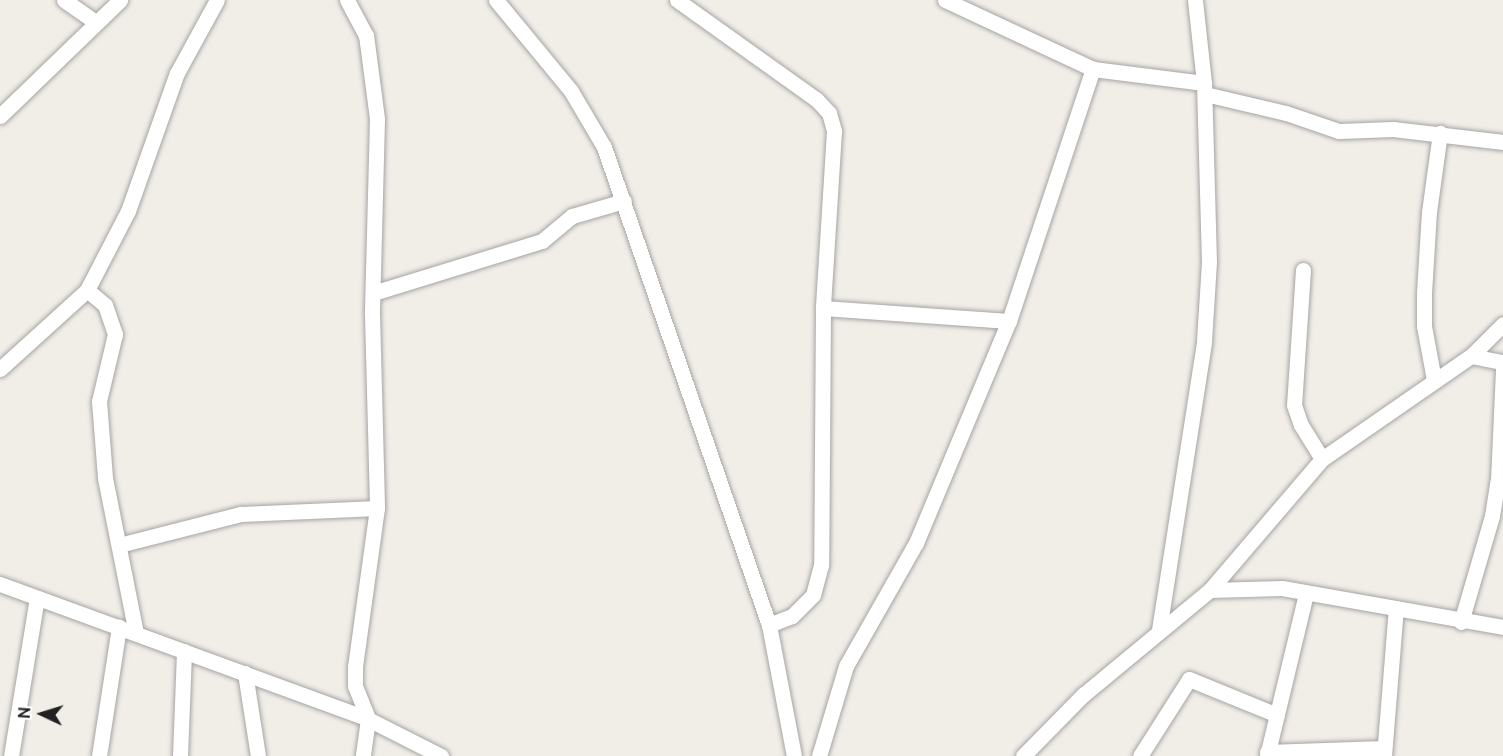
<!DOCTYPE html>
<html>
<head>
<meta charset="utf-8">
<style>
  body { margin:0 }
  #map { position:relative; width:1503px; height:756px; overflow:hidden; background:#f1ede7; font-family:Ubuntu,sans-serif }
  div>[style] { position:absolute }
  .roads { filter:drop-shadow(0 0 2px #a5a5a5) drop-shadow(0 0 2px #a5a5a5) }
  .minor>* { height:15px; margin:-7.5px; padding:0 7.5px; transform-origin:7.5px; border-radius:7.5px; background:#fff }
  span { translate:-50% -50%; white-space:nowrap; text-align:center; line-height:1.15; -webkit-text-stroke:4.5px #fff; paint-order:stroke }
  .north { position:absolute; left:12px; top:684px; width:60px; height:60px; -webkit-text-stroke:4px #fff; paint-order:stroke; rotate:274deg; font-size:16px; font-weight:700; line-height:24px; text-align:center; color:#212121 }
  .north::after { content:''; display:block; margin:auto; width:21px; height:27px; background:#212121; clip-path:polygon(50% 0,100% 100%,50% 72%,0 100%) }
</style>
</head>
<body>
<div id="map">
  <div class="roads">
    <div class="minor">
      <div style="left:64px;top:0;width:39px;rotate:35deg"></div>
      <div style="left:347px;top:0;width:40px;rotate:62deg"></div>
      <div style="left:366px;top:35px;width:85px;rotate:82.5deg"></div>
      <div style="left:377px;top:119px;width:195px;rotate:91.5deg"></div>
      <div style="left:372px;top:314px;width:194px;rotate:88.5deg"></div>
      <div style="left:377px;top:508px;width:160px;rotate:97.9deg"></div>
      <div style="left:355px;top:666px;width:20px;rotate:90deg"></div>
      <div style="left:355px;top:686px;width:35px;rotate:68deg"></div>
      <div style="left:368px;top:719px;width:37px;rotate:98deg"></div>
      <div style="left:496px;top:0;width:118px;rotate:50.5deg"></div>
      <div style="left:571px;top:91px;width:65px;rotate:59.5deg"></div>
      <div style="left:604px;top:147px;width:506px;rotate:70.96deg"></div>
      <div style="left:769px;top:625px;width:133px;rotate:79.2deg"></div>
      <div style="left:677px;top:0;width:171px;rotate:35.5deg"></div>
      <div style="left:816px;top:99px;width:19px;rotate:47deg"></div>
      <div style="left:829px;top:113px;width:19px;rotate:74deg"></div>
      <div style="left:834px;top:131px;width:177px;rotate:93.6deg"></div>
      <div style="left:823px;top:308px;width:257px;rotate:90.4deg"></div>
      <div style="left:821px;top:565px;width:31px;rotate:105deg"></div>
      <div style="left:813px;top:595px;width:30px;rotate:135deg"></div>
      <div style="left:792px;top:616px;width:25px;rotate:159deg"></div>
      <div style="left:945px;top:0;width:163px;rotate:25deg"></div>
      <div style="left:1093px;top:69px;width:112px;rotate:7.2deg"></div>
      <div style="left:1205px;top:94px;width:83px;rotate:13.2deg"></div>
      <div style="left:1286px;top:113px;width:56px;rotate:18.8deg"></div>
      <div style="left:1339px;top:131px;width:54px;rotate:-2.1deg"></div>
      <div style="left:1393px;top:129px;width:111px;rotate:6.7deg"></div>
      <div style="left:0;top:116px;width:167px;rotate:-44deg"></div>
      <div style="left:1303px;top:270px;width:135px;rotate:93.8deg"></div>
      <div style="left:1294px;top:405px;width:21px;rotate:71deg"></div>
      <div style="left:1301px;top:425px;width:40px;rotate:58deg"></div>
      <div style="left:87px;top:290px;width:23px;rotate:40deg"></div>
      <div style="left:105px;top:305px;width:31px;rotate:71deg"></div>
      <div style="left:115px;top:334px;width:69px;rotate:103.4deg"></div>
      <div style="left:99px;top:401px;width:77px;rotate:85.5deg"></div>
      <div style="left:105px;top:478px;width:158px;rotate:78.7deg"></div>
      <div style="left:373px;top:293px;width:177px;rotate:-17.1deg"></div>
      <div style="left:542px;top:241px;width:39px;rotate:-40deg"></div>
      <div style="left:572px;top:216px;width:54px;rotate:-16.1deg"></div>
      <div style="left:823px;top:308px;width:186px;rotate:4deg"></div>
      <div style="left:1471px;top:356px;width:33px;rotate:11deg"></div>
      <div style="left:0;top:369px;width:118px;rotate:-42.2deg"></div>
      <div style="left:87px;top:290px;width:89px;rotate:-62.6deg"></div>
      <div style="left:128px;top:211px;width:146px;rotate:-70.5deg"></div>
      <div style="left:177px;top:73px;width:83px;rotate:-61.3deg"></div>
      <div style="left:1434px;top:380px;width:55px;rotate:-100.5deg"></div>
      <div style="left:1424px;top:326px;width:33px;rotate:-90deg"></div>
      <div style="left:1424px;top:293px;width:81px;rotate:-86.5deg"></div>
      <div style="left:1429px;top:212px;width:80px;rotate:-82.1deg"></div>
      <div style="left:119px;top:545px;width:126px;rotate:-14.3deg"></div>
      <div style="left:241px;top:514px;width:136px;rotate:-2.5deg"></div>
      <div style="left:0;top:584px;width:392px;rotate:20.1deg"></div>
      <div style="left:368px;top:719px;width:82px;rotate:26.9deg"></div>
      <div style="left:1210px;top:590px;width:72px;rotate:-1.6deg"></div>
      <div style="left:1282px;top:588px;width:224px;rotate:10deg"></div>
      <div style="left:1461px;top:622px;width:110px;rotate:-73.7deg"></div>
      <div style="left:1492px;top:516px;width:36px;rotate:-81deg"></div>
      <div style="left:1498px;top:480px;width:111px;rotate:-87.4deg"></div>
      <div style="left:1159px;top:630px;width:292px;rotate:-81.1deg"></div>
      <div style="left:1204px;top:341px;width:79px;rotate:-86.4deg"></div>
      <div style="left:1209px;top:262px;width:179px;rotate:-91.6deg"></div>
      <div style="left:1204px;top:83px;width:83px;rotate:-96.2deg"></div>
      <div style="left:245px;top:673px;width:84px;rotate:81.1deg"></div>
      <div style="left:1267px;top:752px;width:117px;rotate:-2deg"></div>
      <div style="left:11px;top:756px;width:160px;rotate:-80.7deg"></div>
      <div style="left:99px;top:756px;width:131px;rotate:-81.2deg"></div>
      <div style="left:180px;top:756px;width:105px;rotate:-87.8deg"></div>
      <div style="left:819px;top:756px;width:94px;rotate:-73.3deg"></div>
      <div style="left:846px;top:666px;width:142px;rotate:-60.4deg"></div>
      <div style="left:916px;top:543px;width:241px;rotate:-67.3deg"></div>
      <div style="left:1009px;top:321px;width:266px;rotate:-71.6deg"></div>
      <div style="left:1023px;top:756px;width:86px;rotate:-45.5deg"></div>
      <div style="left:1083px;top:695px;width:165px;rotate:-39.6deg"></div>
      <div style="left:1210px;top:590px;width:172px;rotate:-49.5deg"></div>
      <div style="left:1322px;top:459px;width:181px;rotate:-34.7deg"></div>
      <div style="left:1471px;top:356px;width:45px;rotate:-45deg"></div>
      <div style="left:1140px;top:756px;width:91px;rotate:-57.5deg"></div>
      <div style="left:1189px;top:679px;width:95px;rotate:22.2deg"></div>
      <div style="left:1267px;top:756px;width:168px;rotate:-76.5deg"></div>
      <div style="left:1384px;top:756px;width:148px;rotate:-85.4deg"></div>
    </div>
  </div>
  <div class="north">N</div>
</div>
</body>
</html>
